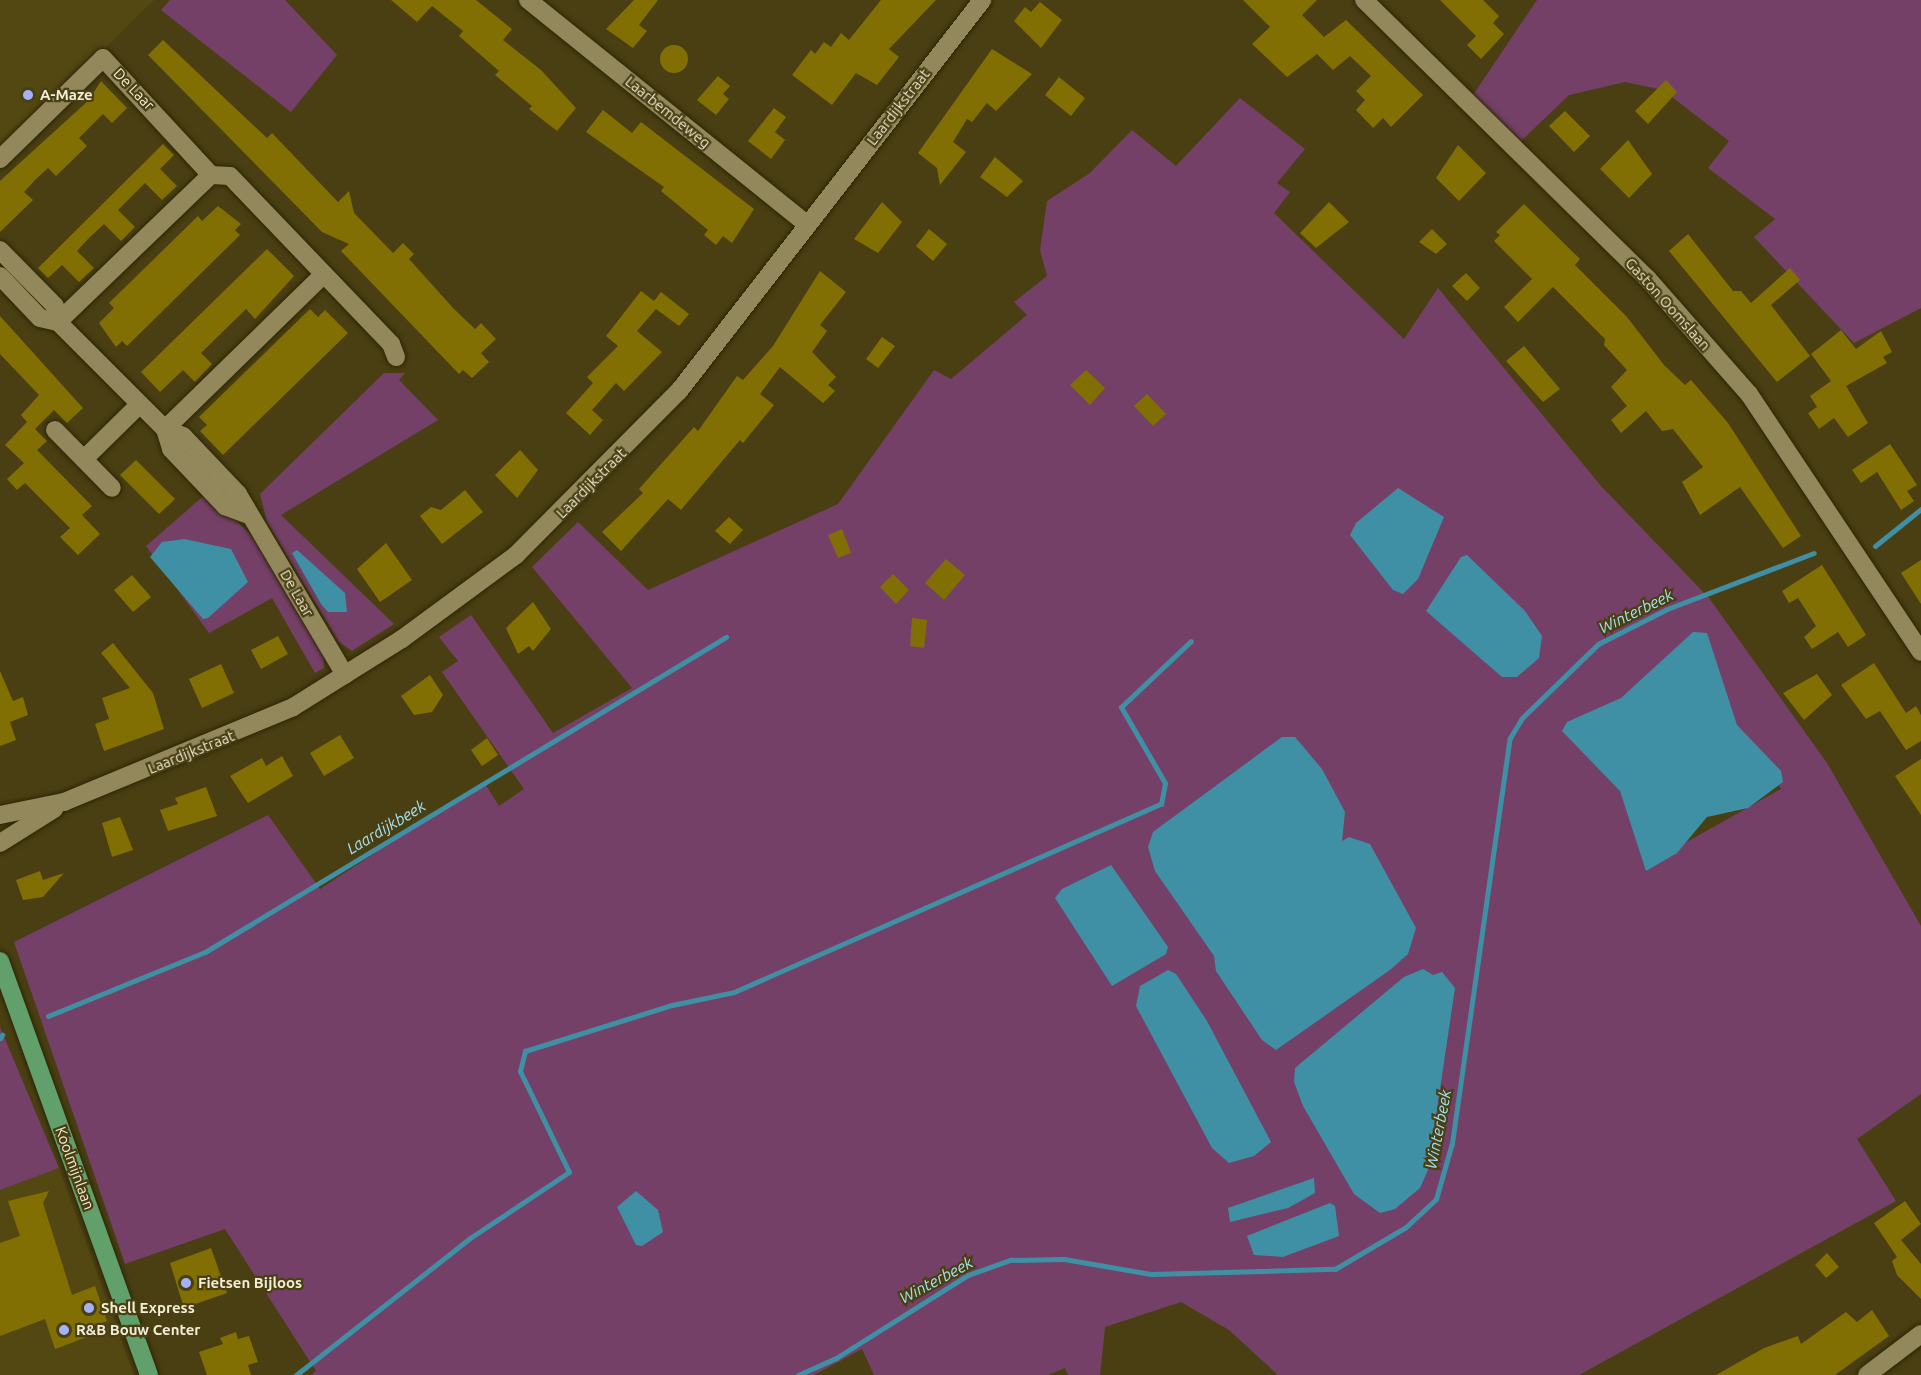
<!DOCTYPE html>
<html>
<head>
<meta charset="utf-8">
<style>
  body { margin:0 }
  #map { position:relative; width:1921px; height:1375px; overflow:hidden; background:#493f13; font-family:Ubuntu,sans-serif }
  div>[style] { position:absolute }
  .built>* { inset:0; background:#544812 }
  .green>* { inset:0; background:#754068 }
  .water>* { inset:0; background:#3f90a4 }
  .stream>* { height:5px; margin:-2.5px; padding:0 2.5px; transform-origin:2.5px; border-radius:2.5px; background:#3f90a4 }
  .building>* { inset:0; background:#826f04 }
  .round { border-radius:50% }
  .roads { filter:drop-shadow(0 0 2px #2d2604) drop-shadow(0 0 2px #2d2604) }
  .street>* { height:18px; margin:-9px; padding:0 9px; transform-origin:9px; border-radius:9px; background:#92885c }
  .primary>* { height:18px; margin:-9px; padding:0 9px; transform-origin:9px; border-radius:9px; background:#619f6b }
  .dots>* { width:16px; height:16px; translate:-50% -50%; box-sizing:border-box; border:3px solid #493f13; border-radius:50% }
  span { translate:-50% -50%; white-space:nowrap; text-align:center; line-height:1.15; -webkit-text-stroke:4.5px #493f13; paint-order:stroke }
  .street-label { font-size:15px; color:#f2edd5 }
  .poi-label { font-size:15px; color:#f2edd5; font-weight:700 }
  .left { translate:0 -50%; text-align:left }
  .water-label { font-size:16px; color:#a2e0f2; font-style:italic }
</style>
</head>
<body>
<div id="map">
  <div class="built">
    <div style="clip-path:polygon(0 0,154px 0,0 151px)"></div>
    <div style="clip-path:polygon(59px 1168px,134px 1375px,0 1375px,0 1190px)"></div>
  </div>
  <div class="green">
    <div style="clip-path:polygon(170px 0,285px 0,337px 55px,291px 112px,161px 10px)"></div>
    <div style="clip-path:polygon(1537px 0,1921px 0,1921px 308px,1854px 343px,1754px 237px,1775px 219px,1708px 168px,1729px 141px,1663px 90px,1625px 82px,1569px 95px,1520px 142px,1473px 95px)"></div>
    <div style="clip-path:polygon(evenodd,1240px 98px,1305px 149px,1277px 183px,1290px 192px,1274px 213px,1404px 339px,1438px 288px,1601px 486px,1709px 598px,1827px 763px,1921px 926px,1921px 1094px,1857px 1139px,1896px 1201px,1579px 1375px,1278px 1375px,1229px 1330px,1181px 1302px,1105px 1327px,1100px 1375px,1068px 1375px,1065px 1368px,1048px 1375px,874px 1375px,862px 1349px,814px 1375px,311px 1375px,316px 1371px,225px 1229px,125px 1264px,14px 942px,268px 815px,320px 889px,484px 782px,499px 806px,524px 789px,442px 672px,458px 661px,439px 637px,471px 615px,553px 733px,632px 688px,532px 567px,578px 522px,648px 590px,838px 504px,934px 370px,951px 379px,1027px 315px,1014px 302px,1047px 276px,1040px 250px,1047px 201px,1090px 173px,1132px 130px,1176px 166px,1240px 98px,1773px 776px,1781px 789px,1669px 852px,1648px 802px,1773px 776px)"></div>
    <div style="clip-path:polygon(384px 373px,405px 373px,399px 380px,438px 420px,281px 515px,394px 624px,352px 651px,339px 642px,267px 522px,260px 494px)"></div>
    <div style="clip-path:polygon(207px 493px,255px 539px,323px 655px,324px 668px,315px 673px,272px 598px,209px 633px,146px 546px)"></div>
    <div style="clip-path:polygon(0 1027px,59px 1168px,0 1190px)"></div>
  </div>
  <div class="water">
    <div style="clip-path:polygon(1398px 488px,1444px 517px,1418px 579px,1403px 594px,1393px 590px,1350px 535px,1356px 523px)"></div>
    <div style="clip-path:polygon(184px 539px,231px 549px,248px 582px,208px 618px,203px 619px,150px 557px,162px 542px)"></div>
    <div style="clip-path:polygon(297px 550px,345px 593px,347px 612px,328px 612px,321px 604px,292px 553px)"></div>
    <div style="clip-path:polygon(1467px 555px,1525px 611px,1542px 636px,1539px 658px,1517px 677px,1502px 677px,1426px 611px,1461px 557px)"></div>
    <div style="clip-path:polygon(1693px 632px,1707px 633px,1737px 725px,1781px 771px,1783px 782px,1748px 808px,1707px 817px,1677px 853px,1646px 871px,1620px 791px,1562px 731px,1567px 722px,1621px 698px)"></div>
    <div style="clip-path:polygon(1282px 737px,1295px 737px,1322px 769px,1345px 812px,1342px 841px,1349px 837px,1370px 844px,1416px 928px,1408px 954px,1390px 970px,1276px 1050px,1262px 1040px,1216px 971px,1214px 956px,1155px 871px,1148px 847px,1153px 832px)"></div>
    <div style="clip-path:polygon(1111px 865px,1168px 947px,1166px 954px,1112px 986px,1055px 898px,1062px 889px)"></div>
    <div style="clip-path:polygon(1423px 969px,1433px 975px,1442px 972px,1455px 988px,1428px 1170px,1420px 1188px,1395px 1209px,1380px 1213px,1354px 1194px,1303px 1106px,1294px 1082px,1295px 1068px,1404px 977px)"></div>
    <div style="clip-path:polygon(1168px 970px,1176px 974px,1207px 1021px,1271px 1142px,1254px 1156px,1229px 1163px,1212px 1148px,1136px 1006px,1140px 986px)"></div>
    <div style="clip-path:polygon(1314px 1178px,1315px 1193px,1288px 1208px,1230px 1222px,1228px 1208px)"></div>
    <div style="clip-path:polygon(636px 1191px,658px 1210px,663px 1232px,642px 1246px,636px 1245px,617px 1207px)"></div>
    <div style="clip-path:polygon(1330px 1203px,1335px 1206px,1339px 1236px,1283px 1257px,1254px 1255px,1247px 1236px)"></div>
  </div>
  <div class="stream">
    <div style="left:1875px;top:546px;width:59px;rotate:-38.8deg"></div>
    <div style="left:48px;top:1016px;width:170px;rotate:-22.2deg"></div>
    <div style="left:205px;top:952px;width:609px;rotate:-31.16deg"></div>
    <div style="left:0;top:1038px;width:4px;rotate:-56deg"></div>
    <div style="left:296px;top:1375px;width:221px;rotate:-38.2deg"></div>
    <div style="left:470px;top:1238px;width:119px;rotate:-33.7deg"></div>
    <div style="left:569px;top:1172px;width:112px;rotate:-115.9deg"></div>
    <div style="left:520px;top:1071px;width:21px;rotate:-76deg"></div>
    <div style="left:525px;top:1051px;width:154px;rotate:-17.4deg"></div>
    <div style="left:672px;top:1005px;width:63px;rotate:-11.8deg"></div>
    <div style="left:734px;top:992px;width:467px;rotate:-23.8deg"></div>
    <div style="left:1161px;top:804px;width:21px;rotate:-79deg"></div>
    <div style="left:1165px;top:783px;width:88px;rotate:-120.1deg"></div>
    <div style="left:1121px;top:707px;width:96px;rotate:-43.3deg"></div>
    <div style="left:798px;top:1375px;width:42px;rotate:-24.1deg"></div>
    <div style="left:836px;top:1358px;width:156px;rotate:-32.2deg"></div>
    <div style="left:968px;top:1275px;width:45px;rotate:-19.7deg"></div>
    <div style="left:1010px;top:1260px;width:54px;rotate:-1.1deg"></div>
    <div style="left:1064px;top:1259px;width:88px;rotate:9.8deg"></div>
    <div style="left:1151px;top:1274px;width:184px;rotate:-1.6deg"></div>
    <div style="left:1335px;top:1269px;width:82px;rotate:-30.6deg"></div>
    <div style="left:1406px;top:1227px;width:41px;rotate:-43deg"></div>
    <div style="left:1436px;top:1199px;width:58px;rotate:-74.1deg"></div>
    <div style="left:1452px;top:1143px;width:409px;rotate:-81.9deg"></div>
    <div style="left:1510px;top:738px;width:23px;rotate:-59deg"></div>
    <div style="left:1522px;top:718px;width:106px;rotate:-44.2deg"></div>
    <div style="left:1598px;top:644px;width:77px;rotate:-26.9deg"></div>
    <div style="left:1667px;top:609px;width:157px;rotate:-20.9deg"></div>
  </div>
  <div class="building">
    <div style="clip-path:polygon(391px 0,476px 0,512px 29px,503px 40px,541px 70px,576px 108px,557px 131px,529px 109px,532px 106px,495px 75px,499px 71px,459px 36px,463px 31px,432px 6px,417px 22px)"></div>
    <div style="clip-path:polygon(634px 0,658px 0,639px 25px,647px 31px,633px 48px,606px 29px)"></div>
    <div style="clip-path:polygon(881px 0,936px 0,889px 49px,899px 57px,877px 85px,856px 73px,832px 105px,792px 75px,811px 50px,815px 54px,824px 42px,831px 47px,841px 33px,849px 40px)"></div>
    <div style="clip-path:polygon(1243px 0,1317px 0,1302px 15px,1324px 37px,1346px 20px,1423px 95px,1391px 127px,1383px 118px,1373px 128px,1356px 110px,1365px 100px,1356px 91px,1371px 76px,1350px 56px,1333px 70px,1317px 54px,1287px 77px,1252px 44px,1270px 27px)"></div>
    <div style="clip-path:polygon(1440px 0,1483px 0,1499px 16px,1493px 23px,1504px 34px,1481px 59px,1467px 45px,1476px 36px)"></div>
    <div style="clip-path:polygon(1040px 2px,1062px 20px,1041px 48px,1014px 21px,1025px 7px,1031px 12px)"></div>
    <div style="clip-path:polygon(163px 40px,267px 138px,272px 133px,338px 202px,349px 191px,354px 213px,393px 253px,403px 243px,414px 254px,409px 259px,454px 309px,475px 329px,481px 323px,496px 339px,481px 353px,489px 362px,472px 378px,463px 370px,459px 374px,341px 251px,349px 244px,322px 232px,148px 55px)"></div>
    <div class="round" style="left:660px;top:45px;width:28px;height:28px"></div>
    <div style="clip-path:polygon(992px 49px,1032px 74px,996px 111px,987px 103px,972px 122px,967px 119px,953px 142px,966px 152px,940px 185px,937px 168px,918px 153px)"></div>
    <div style="clip-path:polygon(718px 76px,730px 86px,723px 94px,729px 99px,716px 115px,697px 100px)"></div>
    <div style="clip-path:polygon(1059px 77px,1085px 98px,1071px 116px,1045px 95px)"></div>
    <div style="clip-path:polygon(1666px 80px,1677px 92px,1648px 124px,1635px 111px)"></div>
    <div style="clip-path:polygon(101px 81px,127px 108px,112px 123px,103px 114px,79px 138px,87px 146px,56px 176px,48px 168px,36px 179px,24px 192px,33px 200px,0 232px,0 181px,89px 100px)"></div>
    <div style="clip-path:polygon(774px 108px,786px 117px,775px 132px,785px 140px,771px 159px,748px 141px)"></div>
    <div style="clip-path:polygon(603px 110px,632px 133px,641px 122px,754px 209px,732px 243px,723px 236px,716px 245px,704px 235px,708px 230px,661px 191px,664px 187px,586px 132px)"></div>
    <div style="clip-path:polygon(1565px 111px,1590px 136px,1574px 152px,1549px 126px)"></div>
    <div style="clip-path:polygon(1628px 140px,1652px 174px,1629px 198px,1600px 169px)"></div>
    <div style="clip-path:polygon(163px 144px,174px 155px,160px 169px,177px 186px,162px 200px,145px 183px,118px 210px,135px 227px,121px 241px,104px 224px,89px 238px,77px 251px,94px 268px,79px 282px,62px 265px,48px 278px,38px 268px)"></div>
    <div style="clip-path:polygon(1458px 145px,1486px 173px,1459px 201px,1436px 178px)"></div>
    <div style="clip-path:polygon(995px 157px,1023px 181px,1007px 197px,980px 177px)"></div>
    <div style="clip-path:polygon(882px 202px,902px 222px,878px 253px,854px 239px)"></div>
    <div style="clip-path:polygon(1329px 202px,1349px 222px,1316px 248px,1300px 233px)"></div>
    <div style="clip-path:polygon(1524px 204px,1580px 259px,1575px 265px,1627px 317px,1664px 365px,1685px 385px,1691px 380px,1728px 423px,1801px 536px,1783px 548px,1740px 487px,1700px 515px,1682px 482px,1703px 467px,1673px 429px,1662px 431px,1646px 411px,1621px 433px,1611px 420px,1627px 406px,1611px 387px,1627px 370px,1604px 345px,1605px 339px,1553px 287px,1518px 322px,1504px 307px,1532px 279px,1494px 241px,1500px 235px,1496px 232px)"></div>
    <div style="clip-path:polygon(218px 206px,241px 224px,235px 230px,240px 235px,127px 346px,122px 341px,116px 347px,99px 323px,114px 308px,109px 303px,198px 216px,202px 221px)"></div>
    <div style="clip-path:polygon(929px 229px,947px 244px,933px 261px,916px 246px)"></div>
    <div style="clip-path:polygon(1432px 229px,1447px 244px,1436px 254px,1419px 242px)"></div>
    <div style="clip-path:polygon(1688px 234px,1733px 291px,1741px 291px,1751px 303px,1790px 268px,1800px 280px,1771px 305px,1810px 356px,1777px 382px,1669px 251px)"></div>
    <div style="clip-path:polygon(267px 249px,294px 276px,255px 319px,246px 309px,201px 353px,212px 364px,195px 382px,183px 370px,160px 392px,141px 372px)"></div>
    <div style="clip-path:polygon(820px 271px,846px 292px,820px 325px,827px 331px,812px 352px,836px 377px,828px 385px,835px 391px,823px 403px,780px 367px,760px 394px,774px 405px,743px 443px,740px 440px,681px 510px,668px 499px,621px 551px,602px 532px,643px 493px,639px 489px,694px 427px,698px 431px,737px 376px,743px 380px,773px 346px)"></div>
    <div style="clip-path:polygon(1466px 273px,1480px 288px,1467px 301px,1452px 286px)"></div>
    <div style="clip-path:polygon(641px 291px,654px 301px,661px 292px,689px 314px,679px 326px,656px 309px,637px 331px,662px 352px,624px 391px,616px 383px,592px 410px,603px 420px,590px 435px,566px 413px,593px 383px,587px 377px,618px 346px,606px 336px)"></div>
    <div style="clip-path:polygon(310px 309px,318px 317px,325px 310px,348px 333px,223px 455px,200px 431px,207px 425px,199px 417px)"></div>
    <div style="clip-path:polygon(0 316px,83px 408px,67px 423px,54px 410px,35px 429px,47px 441px,37px 450px,92px 506px,82px 515px,100px 534px,78px 555px,60px 537px,70px 528px,25px 483px,17px 490px,7px 479px,24px 463px,5px 445px,27px 422px,21px 415px,39px 395px,0 354px)"></div>
    <div style="clip-path:polygon(1841px 330px,1856px 349px,1881px 331px,1892px 352px,1883px 357px,1887px 363px,1846px 386px,1868px 423px,1848px 437px,1834px 418px,1819px 429px,1808px 413px,1817px 407px,1810px 396px,1831px 381px,1811px 354px)"></div>
    <div style="clip-path:polygon(882px 337px,895px 346px,878px 368px,866px 359px)"></div>
    <div style="clip-path:polygon(1524px 346px,1560px 389px,1543px 402px,1506px 361px)"></div>
    <div style="clip-path:polygon(1086px 370px,1105px 388px,1090px 405px,1070px 385px)"></div>
    <div style="clip-path:polygon(1147px 394px,1166px 414px,1153px 426px,1134px 406px)"></div>
    <div style="clip-path:polygon(1890px 444px,1917px 485px,1907px 491px,1914px 501px,1901px 510px,1877px 472px,1861px 483px,1852px 470px)"></div>
    <div style="clip-path:polygon(520px 450px,538px 470px,517px 498px,495px 475px)"></div>
    <div style="clip-path:polygon(136px 460px,175px 499px,159px 514px,120px 475px)"></div>
    <div style="clip-path:polygon(465px 490px,483px 512px,442px 544px,420px 516px,431px 507px,441px 510px)"></div>
    <div style="clip-path:polygon(729px 517px,743px 530px,730px 544px,715px 531px)"></div>
    <div style="clip-path:polygon(842px 529px,851px 553px,838px 558px,828px 535px)"></div>
    <div style="clip-path:polygon(386px 543px,412px 580px,380px 602px,357px 569px)"></div>
    <div style="clip-path:polygon(946px 559px,965px 575px,944px 600px,925px 583px)"></div>
    <div style="clip-path:polygon(1921px 560px,1921px 604px,1901px 573px)"></div>
    <div style="clip-path:polygon(1822px 565px,1866px 635px,1848px 647px,1838px 632px,1812px 649px,1804px 637px,1816px 626px,1798px 598px,1789px 603px,1782px 591px)"></div>
    <div style="clip-path:polygon(893px 574px,909px 590px,896px 604px,880px 587px)"></div>
    <div style="clip-path:polygon(132px 575px,151px 597px,133px 612px,114px 590px)"></div>
    <div style="clip-path:polygon(533px 602px,551px 629px,533px 651px,529px 646px,518px 654px,506px 628px)"></div>
    <div style="clip-path:polygon(912px 618px,927px 620px,924px 648px,910px 646px)"></div>
    <div style="clip-path:polygon(278px 636px,288px 654px,261px 669px,251px 650px)"></div>
    <div style="clip-path:polygon(113px 643px,153px 693px,164px 729px,104px 751px,95px 724px,109px 719px,102px 698px,130px 688px,101px 653px)"></div>
    <div style="clip-path:polygon(1874px 663px,1906px 713px,1916px 706px,1921px 715px,1921px 741px,1906px 750px,1880px 711px,1866px 719px,1841px 685px)"></div>
    <div style="clip-path:polygon(221px 664px,234px 693px,202px 708px,189px 679px)"></div>
    <div style="clip-path:polygon(0 671px,13px 701px,23px 697px,28px 715px,10px 722px,16px 740px,0 746px)"></div>
    <div style="clip-path:polygon(1817px 674px,1832px 695px,1804px 720px,1783px 693px)"></div>
    <div style="clip-path:polygon(430px 675px,443px 695px,432px 712px,414px 715px,401px 696px)"></div>
    <div style="clip-path:polygon(340px 735px,354px 758px,324px 776px,310px 753px)"></div>
    <div style="clip-path:polygon(487px 738px,498px 755px,482px 766px,471px 750px)"></div>
    <div style="clip-path:polygon(282px 756px,293px 776px,248px 803px,230px 776px,262px 758px,266px 766px)"></div>
    <div style="clip-path:polygon(1921px 759px,1921px 815px,1895px 776px)"></div>
    <div style="clip-path:polygon(206px 787px,217px 816px,168px 831px,160px 810px,178px 804px,175px 798px)"></div>
    <div style="clip-path:polygon(120px 817px,133px 850px,112px 857px,102px 823px)"></div>
    <div style="clip-path:polygon(40px 871px,43px 880px,64px 873px,43px 897px,23px 900px,16px 880px)"></div>
    <div style="clip-path:polygon(49px 1191px,43px 1203px,72px 1295px,95px 1286px,107px 1321px,84px 1330px,87px 1337px,55px 1349px,45px 1319px,0 1336px,0 1243px,20px 1236px,8px 1201px)"></div>
    <div style="clip-path:polygon(1905px 1201px,1921px 1224px,1901px 1240px,1921px 1264px,1921px 1299px,1897px 1275px,1892px 1261px,1897px 1257px,1874px 1223px)"></div>
    <div style="clip-path:polygon(211px 1248px,227px 1293px,184px 1308px,170px 1263px)"></div>
    <div style="clip-path:polygon(1827px 1253px,1839px 1267px,1826px 1278px,1815px 1265px)"></div>
    <div style="clip-path:polygon(1872px 1310px,1889px 1336px,1835px 1375px,1716px 1375px,1764px 1348px,1798px 1336px,1801px 1344px,1846px 1312px,1857px 1322px)"></div>
    <div style="clip-path:polygon(236px 1332px,238px 1339px,249px 1336px,258px 1362px,248px 1365px,251px 1375px,207px 1375px,199px 1352px,223px 1344px,220px 1338px)"></div>
  </div>
  <div class="roads">
    <div class="street">
      <div style="left:528px;top:0;width:358px;rotate:38.8deg"></div>
      <div style="left:1364px;top:0;width:397px;rotate:44.5deg"></div>
      <div style="left:1647px;top:278px;width:154px;rotate:48.7deg"></div>
      <div style="left:1749px;top:394px;width:310px;rotate:56.3deg"></div>
      <div style="left:0;top:159px;width:144px;rotate:-44.4deg"></div>
      <div style="left:103px;top:58px;width:159px;rotate:47.3deg"></div>
      <div style="left:211px;top:175px;width:19px;rotate:3deg"></div>
      <div style="left:230px;top:176px;width:233px;rotate:46.2deg"></div>
      <div style="left:391px;top:344px;width:14px;rotate:69deg"></div>
      <div style="left:0;top:250px;width:78px;rotate:45.5deg"></div>
      <div style="left:55px;top:306px;width:16px;rotate:79deg"></div>
      <div style="left:324px;top:274px;width:222px;rotate:135.7deg"></div>
      <div style="left:165px;top:429px;width:19px;rotate:21deg"></div>
      <div style="left:183px;top:436px;width:80px;rotate:46.5deg"></div>
      <div style="left:238px;top:494px;width:210px;rotate:59.4deg"></div>
      <div style="left:0;top:276px;width:58px;rotate:46.4deg"></div>
      <div style="left:40px;top:318px;width:18px;rotate:13deg"></div>
      <div style="left:58px;top:322px;width:151px;rotate:45deg"></div>
      <div style="left:165px;top:429px;width:21px;rotate:73deg"></div>
      <div style="left:171px;top:449px;width:79px;rotate:46.5deg"></div>
      <div style="left:225px;top:506px;width:22px;rotate:21deg"></div>
      <div style="left:58px;top:322px;width:212px;rotate:-43.9deg"></div>
      <div style="left:55px;top:430px;width:81px;rotate:45.5deg"></div>
      <div style="left:84px;top:459px;width:77px;rotate:-44.5deg"></div>
      <div style="left:0;top:815px;width:65px;rotate:-11.5deg"></div>
      <div style="left:64px;top:802px;width:248px;rotate:-22.5deg"></div>
      <div style="left:293px;top:707px;width:128px;rotate:-32deg"></div>
      <div style="left:402px;top:639px;width:142px;rotate:-36.4deg"></div>
      <div style="left:516px;top:555px;width:231px;rotate:-45.2deg"></div>
      <div style="left:679px;top:391px;width:495px;rotate:-52.2deg"></div>
      <div style="left:0;top:843px;width:64px;rotate:-32.2deg"></div>
      <div style="left:1867px;top:1375px;width:68px;rotate:-37.2deg"></div>
    </div>
    <div class="primary">
      <div style="left:0;top:961px;width:440px;rotate:70.2deg"></div>
    </div>
  </div>
  <div class="dots">
    <div style="left:28px;top:95px;background:#a6b1fc"></div>
    <div style="left:186px;top:1283px;background:#a6b1fc"></div>
    <div style="left:89px;top:1308px;background:#a6b1fc"></div>
    <div style="left:64px;top:1330px;background:#a6b1fc"></div>
  </div>
  <div class="street-label">
    <span style="left:134px;top:89px;rotate:46deg">De Laar</span>
    <span style="left:898px;top:107px;rotate:-52deg">Laardijkstraat</span>
    <span style="left:668px;top:112px;rotate:39deg">Laarbemdeweg</span>
    <span style="left:1668px;top:304px;rotate:48deg">Gaston Oomslaan</span>
    <span style="left:591px;top:483px;rotate:-45deg">Laardijkstraat</span>
    <span style="left:297px;top:593px;rotate:60deg">De Laar</span>
    <span style="left:191px;top:752px;rotate:-22deg">Laardijkstraat</span>
    <span style="left:75px;top:1168px;rotate:70deg">Koolmijnlaan</span>
  </div>
  <div class="poi-label">
    <span class="left" style="left:40px;top:95px">A-Maze</span>
    <span class="left" style="left:198px;top:1283px">Fietsen Bijloos</span>
    <span class="left" style="left:101px;top:1308px">Shell Express</span>
    <span class="left" style="left:76px;top:1330px">R&amp;B Bouw Center</span>
  </div>
  <div class="water-label">
    <span style="left:1636px;top:611px;rotate:-26deg">Winterbeek</span>
    <span style="left:386px;top:827px;rotate:-31deg">Laardijkbeek</span>
    <span style="left:1438px;top:1129px;rotate:-79deg">Winterbeek</span>
    <span style="left:936px;top:1280px;rotate:-28deg">Winterbeek</span>
  </div>
</div>
</body>
</html>
